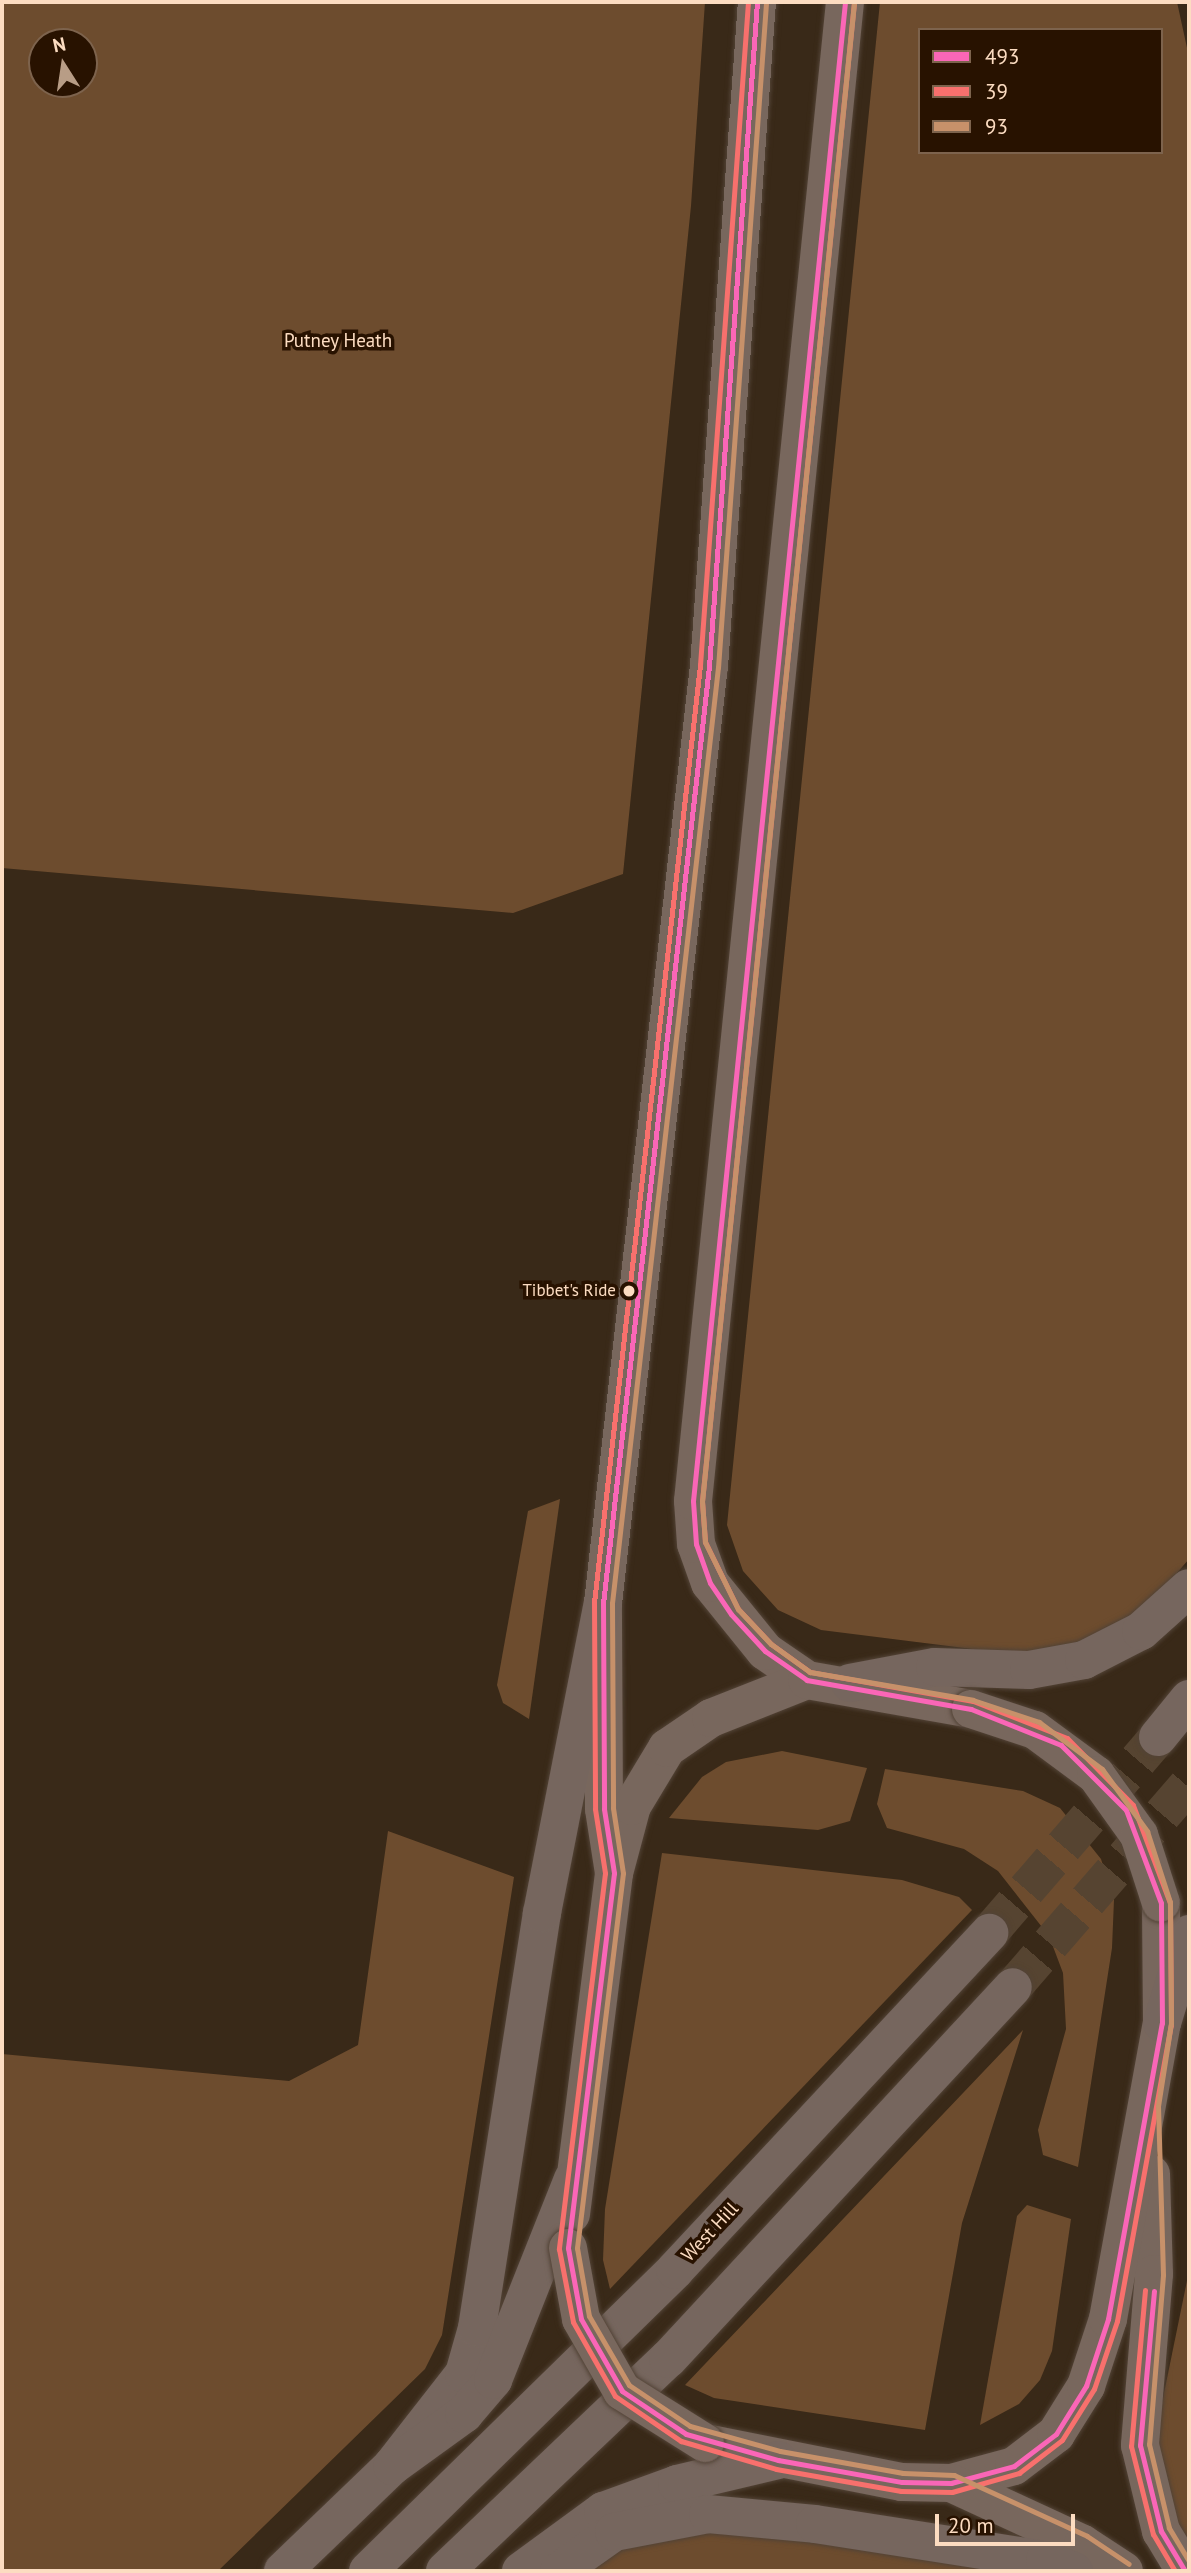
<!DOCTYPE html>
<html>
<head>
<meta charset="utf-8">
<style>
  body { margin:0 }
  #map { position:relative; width:1191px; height:2573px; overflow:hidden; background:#392918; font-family:"PT Sans",sans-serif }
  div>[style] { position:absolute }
  .green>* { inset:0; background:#6d4c2e }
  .trunk-tunnel>* { height:38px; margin-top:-19px; transform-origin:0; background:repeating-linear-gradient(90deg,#564431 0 38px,transparent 0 57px) }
  .roads { filter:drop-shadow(0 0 2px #524336) drop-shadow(0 0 2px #524336) }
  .primary>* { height:38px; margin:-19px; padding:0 19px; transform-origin:19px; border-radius:19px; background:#78675d }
  .trunk>* { height:38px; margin:-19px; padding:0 19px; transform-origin:19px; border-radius:19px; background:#76665e }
  .bridges { filter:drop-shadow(0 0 2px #524336) drop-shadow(0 0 2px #524336) }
  .primary-bridge>* { height:38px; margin:-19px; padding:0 19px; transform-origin:19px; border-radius:19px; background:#78675d }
  .bus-1>* { height:5px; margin:-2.5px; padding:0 2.5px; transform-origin:2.5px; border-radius:2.5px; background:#fa66b7 }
  .bus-2>* { height:5px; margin:-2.5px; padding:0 2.5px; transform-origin:2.5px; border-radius:2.5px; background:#f8706d }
  .bus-3>* { height:5px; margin:-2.5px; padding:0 2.5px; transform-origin:2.5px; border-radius:2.5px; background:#c7916a }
  .dots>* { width:19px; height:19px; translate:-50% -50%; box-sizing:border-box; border:4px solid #281200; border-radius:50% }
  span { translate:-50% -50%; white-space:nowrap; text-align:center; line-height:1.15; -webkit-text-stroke:7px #281200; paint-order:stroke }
  .bus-label { font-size:17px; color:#fcdcc1 }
  .right { translate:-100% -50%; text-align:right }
  .park-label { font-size:19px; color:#fdddc2 }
  .street-label { font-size:19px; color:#fcdcc1 }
  .frame { position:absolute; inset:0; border:4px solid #fcdcc1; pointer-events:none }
  .legend { position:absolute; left:918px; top:28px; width:245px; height:126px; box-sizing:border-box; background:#281200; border:2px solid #7d634d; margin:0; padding:9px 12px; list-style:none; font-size:21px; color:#fcdcc1 }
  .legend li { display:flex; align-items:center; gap:14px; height:35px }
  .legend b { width:35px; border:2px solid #7d634d }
  .north { position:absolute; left:28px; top:28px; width:70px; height:70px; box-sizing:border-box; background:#281200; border:2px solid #7d634d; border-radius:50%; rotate:348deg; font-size:19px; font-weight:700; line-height:28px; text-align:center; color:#fcdcc1 }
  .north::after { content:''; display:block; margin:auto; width:24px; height:32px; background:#b89d86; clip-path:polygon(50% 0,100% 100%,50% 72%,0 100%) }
  .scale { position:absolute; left:935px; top:2514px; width:140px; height:32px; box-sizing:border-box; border:4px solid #fcdcc1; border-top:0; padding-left:9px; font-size:21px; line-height:24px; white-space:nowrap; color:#fcdcc1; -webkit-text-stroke:5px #281200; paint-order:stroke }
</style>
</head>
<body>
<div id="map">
  <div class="green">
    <div style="clip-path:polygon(evenodd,2px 2px,705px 2px,691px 206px,623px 874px,513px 913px,2px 868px,2px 2px,84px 42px,84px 84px,42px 84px,42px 42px,84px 42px)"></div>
    <div style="clip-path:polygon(evenodd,880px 2px,1177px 2px,1189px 57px,1189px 1559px,1158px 1595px,1118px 1625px,1073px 1646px,1027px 1656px,821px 1630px,778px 1610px,743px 1571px,727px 1525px,880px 2px,920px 30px,1161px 30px,1161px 152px,920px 152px,920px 30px)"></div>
    <div style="clip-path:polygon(560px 1499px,529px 1719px,503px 1703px,497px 1685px,528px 1511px)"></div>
    <div style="clip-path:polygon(782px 1751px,867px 1768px,850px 1821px,818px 1830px,669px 1818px,702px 1777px,726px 1762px)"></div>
    <div style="clip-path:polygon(885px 1769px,1023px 1791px,1060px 1808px,1101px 1859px,1114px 1900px,1112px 1948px,1078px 2167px,1043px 2155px,1038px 2130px,1066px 2029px,1063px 1973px,1049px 1936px,998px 1871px,964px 1849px,887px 1828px,877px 1804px)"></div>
    <div style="clip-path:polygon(388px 1831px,514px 1877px,442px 2335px,425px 2369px,218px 2571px,2px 2571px,2px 2054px,289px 2081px,358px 2045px)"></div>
    <div style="clip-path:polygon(662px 1853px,902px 1880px,959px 1897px,972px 1910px,610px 2289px,603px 2260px,605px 2209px)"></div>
    <div style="clip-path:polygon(1023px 2030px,962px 2223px,925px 2430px,714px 2398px,685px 2385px)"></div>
    <div style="clip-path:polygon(1027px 2205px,1071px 2219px,1052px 2351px,1040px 2380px,1019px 2404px,980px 2425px,1017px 2216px)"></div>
    <div style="clip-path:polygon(1189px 2271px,1189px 2542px,1180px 2529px,1155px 2437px)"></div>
    <div style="clip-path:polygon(711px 2527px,1028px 2571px,583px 2571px,616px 2548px)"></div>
  </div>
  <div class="trunk-tunnel">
    <div style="left:989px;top:1933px;width:259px;rotate:-49.2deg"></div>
    <div style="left:1013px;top:1987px;width:269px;rotate:-49.1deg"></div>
  </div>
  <div class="roads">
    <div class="primary">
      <div style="left:807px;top:1680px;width:51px;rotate:-145.4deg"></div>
      <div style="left:765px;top:1651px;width:87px;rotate:-129deg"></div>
      <div style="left:710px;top:1583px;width:41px;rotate:-109.7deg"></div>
      <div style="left:696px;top:1544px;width:43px;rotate:-94deg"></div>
      <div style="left:693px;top:1501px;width:1507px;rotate:-84.21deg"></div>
      <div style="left:614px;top:1873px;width:65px;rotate:-98.9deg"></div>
      <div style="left:604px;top:1809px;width:206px;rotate:-90.3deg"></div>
      <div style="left:603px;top:1603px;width:943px;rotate:-83.55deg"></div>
      <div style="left:709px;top:666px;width:666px;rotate:-85.87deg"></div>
      <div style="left:1151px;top:2174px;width:100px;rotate:88.3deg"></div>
      <div style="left:1154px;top:2274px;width:172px;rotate:94.7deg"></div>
      <div style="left:1140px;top:2445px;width:89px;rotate:76.3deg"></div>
      <div style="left:1161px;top:2531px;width:47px;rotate:59deg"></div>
      <div style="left:571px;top:2214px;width:344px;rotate:-82.8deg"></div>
      <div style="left:614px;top:1873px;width:69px;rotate:-75deg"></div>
      <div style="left:632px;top:1806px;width:68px;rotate:-58.9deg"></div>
      <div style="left:667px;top:1748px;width:53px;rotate:-34.3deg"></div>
      <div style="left:711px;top:1718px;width:103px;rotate:-21.6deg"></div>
      <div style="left:807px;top:1680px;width:167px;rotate:10deg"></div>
      <div style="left:705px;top:2443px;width:201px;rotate:11.2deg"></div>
      <div style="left:902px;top:2482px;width:49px;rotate:1.2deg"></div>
      <div style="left:951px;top:2483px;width:65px;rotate:-15.1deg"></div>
      <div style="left:1014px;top:2466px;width:53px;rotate:-37.3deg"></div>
      <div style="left:1056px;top:2434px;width:57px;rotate:-58deg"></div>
      <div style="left:1086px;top:2386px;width:71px;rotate:-71.8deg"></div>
      <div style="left:1108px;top:2319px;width:301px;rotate:-79.7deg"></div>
      <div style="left:1162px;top:2023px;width:120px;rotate:-90.5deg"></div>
      <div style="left:951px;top:2483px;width:145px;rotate:24.8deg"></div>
      <div style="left:1083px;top:2544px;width:49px;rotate:33.4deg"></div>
    </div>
    <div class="trunk">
      <div style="left:850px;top:1683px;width:86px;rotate:-10.7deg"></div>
      <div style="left:935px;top:1667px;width:94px;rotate:1.8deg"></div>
      <div style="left:1029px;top:1670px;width:56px;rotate:-10.3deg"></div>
      <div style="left:1084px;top:1660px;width:64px;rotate:-27deg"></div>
      <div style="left:1141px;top:1631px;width:64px;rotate:-41.9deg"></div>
      <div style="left:1158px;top:1737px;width:49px;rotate:-50.8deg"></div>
      <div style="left:1162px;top:2023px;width:93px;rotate:-73.1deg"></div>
      <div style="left:392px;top:2466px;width:117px;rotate:-52deg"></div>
      <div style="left:464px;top:2374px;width:48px;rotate:-74.2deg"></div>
      <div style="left:477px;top:2328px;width:420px;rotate:-81.1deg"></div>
      <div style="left:542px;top:1913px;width:316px;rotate:-78.9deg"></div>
      <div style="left:283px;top:2571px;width:151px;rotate:-43.9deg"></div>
      <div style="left:392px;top:2466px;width:89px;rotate:-35.8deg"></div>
      <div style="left:464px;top:2414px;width:45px;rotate:-49.5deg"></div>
      <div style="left:493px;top:2380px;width:216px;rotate:-68.3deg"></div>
      <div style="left:368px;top:2571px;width:430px;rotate:-44.4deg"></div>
      <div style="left:675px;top:2270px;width:461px;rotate:-47deg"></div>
      <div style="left:445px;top:2571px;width:308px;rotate:-43.6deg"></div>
      <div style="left:668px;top:2359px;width:507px;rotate:-47.16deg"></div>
      <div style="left:521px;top:2571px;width:102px;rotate:-36.2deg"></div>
      <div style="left:603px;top:2511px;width:79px;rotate:-20deg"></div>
      <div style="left:677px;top:2484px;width:104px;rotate:-13.4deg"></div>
      <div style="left:559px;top:2571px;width:67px;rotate:-35.3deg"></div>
      <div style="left:614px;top:2532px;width:96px;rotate:-10.8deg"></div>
      <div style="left:708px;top:2514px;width:107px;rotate:5.3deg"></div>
      <div style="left:815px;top:2524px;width:233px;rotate:8.9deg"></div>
      <div style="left:1045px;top:2560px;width:31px;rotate:21deg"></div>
    </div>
  </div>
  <div class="bridges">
    <div class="primary-bridge">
      <div style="left:971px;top:1709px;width:67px;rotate:18.2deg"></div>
      <div style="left:1035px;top:1730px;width:76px;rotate:36.4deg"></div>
      <div style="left:1096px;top:1775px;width:74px;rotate:54.4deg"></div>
      <div style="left:1139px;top:1835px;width:71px;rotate:72.1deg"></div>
      <div style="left:568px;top:2248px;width:72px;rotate:79.6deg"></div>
      <div style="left:581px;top:2319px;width:83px;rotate:60.3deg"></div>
      <div style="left:622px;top:2391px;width:98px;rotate:32.1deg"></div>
    </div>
  </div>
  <div class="bus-1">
    <div style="left:757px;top:2px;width:666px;rotate:94.13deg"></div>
    <div style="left:709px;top:666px;width:943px;rotate:96.45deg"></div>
    <div style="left:603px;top:1603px;width:206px;rotate:89.7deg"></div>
    <div style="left:604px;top:1809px;width:65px;rotate:81.1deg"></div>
    <div style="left:614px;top:1873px;width:378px;rotate:97deg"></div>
    <div style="left:568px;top:2248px;width:72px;rotate:79.6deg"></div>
    <div style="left:581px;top:2319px;width:83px;rotate:60.3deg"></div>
    <div style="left:622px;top:2391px;width:77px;rotate:33.9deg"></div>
    <div style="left:686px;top:2434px;width:96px;rotate:15.8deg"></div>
    <div style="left:778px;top:2460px;width:126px;rotate:10.1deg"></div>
    <div style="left:902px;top:2482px;width:49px;rotate:1.2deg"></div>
    <div style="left:951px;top:2483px;width:65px;rotate:-15.1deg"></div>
    <div style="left:1014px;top:2466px;width:53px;rotate:-37.3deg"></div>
    <div style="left:1056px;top:2434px;width:57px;rotate:-58deg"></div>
    <div style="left:1086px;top:2386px;width:71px;rotate:-71.8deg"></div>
    <div style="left:1108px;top:2319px;width:301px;rotate:-79.7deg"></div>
    <div style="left:1162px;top:2023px;width:120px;rotate:-90.5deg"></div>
    <div style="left:1161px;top:1903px;width:99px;rotate:-110.6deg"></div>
    <div style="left:1126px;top:1810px;width:92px;rotate:-135deg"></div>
    <div style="left:1061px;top:1745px;width:97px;rotate:-158.2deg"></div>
    <div style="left:971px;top:1709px;width:167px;rotate:-170deg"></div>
    <div style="left:807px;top:1680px;width:51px;rotate:-145.4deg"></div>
    <div style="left:765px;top:1651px;width:50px;rotate:-132.6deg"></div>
    <div style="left:731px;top:1614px;width:37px;rotate:-124deg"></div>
    <div style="left:710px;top:1583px;width:41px;rotate:-109.7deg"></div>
    <div style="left:696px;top:1544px;width:43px;rotate:-94deg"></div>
    <div style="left:693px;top:1501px;width:1507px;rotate:-84.21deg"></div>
    <div style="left:1154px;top:2291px;width:155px;rotate:95.2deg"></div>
    <div style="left:1140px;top:2445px;width:89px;rotate:76.3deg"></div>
    <div style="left:1161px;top:2531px;width:47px;rotate:59deg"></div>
  </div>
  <div class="bus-2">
    <div style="left:748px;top:2px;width:665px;rotate:94.14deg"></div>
    <div style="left:700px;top:665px;width:943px;rotate:96.45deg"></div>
    <div style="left:594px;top:1602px;width:207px;rotate:89.7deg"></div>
    <div style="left:595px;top:1809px;width:65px;rotate:81.1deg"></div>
    <div style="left:605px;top:1873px;width:379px;rotate:97deg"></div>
    <div style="left:559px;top:2249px;width:74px;rotate:79.1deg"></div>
    <div style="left:573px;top:2322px;width:85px;rotate:60.4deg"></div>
    <div style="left:615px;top:2396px;width:80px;rotate:34.3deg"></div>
    <div style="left:681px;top:2441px;width:99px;rotate:16.4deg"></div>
    <div style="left:776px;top:2469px;width:127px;rotate:10deg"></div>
    <div style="left:901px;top:2491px;width:51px;rotate:1.1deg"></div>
    <div style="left:952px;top:2492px;width:70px;rotate:-15.8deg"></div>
    <div style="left:1019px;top:2473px;width:54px;rotate:-37.5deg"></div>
    <div style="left:1062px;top:2440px;width:60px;rotate:-57.9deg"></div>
    <div style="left:1094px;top:2389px;width:72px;rotate:-71.3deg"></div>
    <div style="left:1117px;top:2321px;width:301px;rotate:-79.7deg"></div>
    <div style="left:1171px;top:2025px;width:122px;rotate:-90.5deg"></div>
    <div style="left:1170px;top:1903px;width:105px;rotate:-110.7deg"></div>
    <div style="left:1133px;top:1805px;width:94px;rotate:-134.6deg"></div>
    <div style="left:1067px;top:1738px;width:101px;rotate:-158.5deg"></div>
    <div style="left:973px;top:1701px;width:166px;rotate:-169.9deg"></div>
    <div style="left:810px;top:1672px;width:48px;rotate:-144.3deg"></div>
    <div style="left:771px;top:1644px;width:48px;rotate:-133.3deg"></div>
    <div style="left:738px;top:1609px;width:75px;rotate:-116.2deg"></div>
    <div style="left:705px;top:1542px;width:41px;rotate:-94.2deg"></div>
    <div style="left:702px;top:1501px;width:1506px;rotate:-84.21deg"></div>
    <div style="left:1145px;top:2290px;width:157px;rotate:95.1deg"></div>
    <div style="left:1131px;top:2446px;width:91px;rotate:76deg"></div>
    <div style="left:1153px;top:2534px;width:43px;rotate:59.3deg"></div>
  </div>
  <div class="bus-3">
    <div style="left:766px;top:3px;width:666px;rotate:94.13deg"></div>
    <div style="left:718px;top:667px;width:942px;rotate:96.46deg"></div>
    <div style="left:612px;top:1603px;width:205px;rotate:89.7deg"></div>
    <div style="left:613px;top:1808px;width:66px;rotate:81.3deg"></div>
    <div style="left:623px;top:1873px;width:378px;rotate:97deg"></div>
    <div style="left:577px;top:2248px;width:69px;rotate:80deg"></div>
    <div style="left:589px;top:2316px;width:80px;rotate:59.9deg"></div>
    <div style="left:629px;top:2385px;width:73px;rotate:33.9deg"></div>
    <div style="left:690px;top:2426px;width:93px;rotate:15.5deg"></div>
    <div style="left:780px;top:2451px;width:125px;rotate:10.1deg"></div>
    <div style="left:903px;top:2473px;width:51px;rotate:2.2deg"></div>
    <div style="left:954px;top:2475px;width:146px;rotate:24.6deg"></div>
    <div style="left:1087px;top:2536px;width:50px;rotate:33.7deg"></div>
    <div style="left:854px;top:3px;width:1506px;rotate:95.79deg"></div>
    <div style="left:702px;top:1501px;width:41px;rotate:85.8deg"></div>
    <div style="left:705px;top:1542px;width:75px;rotate:63.8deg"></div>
    <div style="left:738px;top:1609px;width:48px;rotate:46.7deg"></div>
    <div style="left:771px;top:1644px;width:48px;rotate:35.7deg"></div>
    <div style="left:810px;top:1672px;width:165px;rotate:9.7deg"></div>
    <div style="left:973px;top:1700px;width:70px;rotate:18.4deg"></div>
    <div style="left:1039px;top:1722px;width:79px;rotate:36.7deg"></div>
    <div style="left:1102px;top:1769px;width:77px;rotate:54deg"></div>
    <div style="left:1147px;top:1831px;width:75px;rotate:72.1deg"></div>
    <div style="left:1170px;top:1902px;width:121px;rotate:89.5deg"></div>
    <div style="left:1171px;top:2023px;width:84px;rotate:98.9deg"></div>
    <div style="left:1158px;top:2106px;width:169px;rotate:88.3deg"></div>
    <div style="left:1163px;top:2275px;width:170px;rotate:94.7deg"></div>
    <div style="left:1149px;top:2444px;width:86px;rotate:76.6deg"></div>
    <div style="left:1169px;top:2528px;width:39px;rotate:59deg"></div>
  </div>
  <div class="dots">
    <div style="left:629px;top:1291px;background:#fcdcc1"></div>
  </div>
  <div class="bus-label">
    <span class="right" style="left:616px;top:1291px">Tibbet's Ride</span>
  </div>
  <div class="park-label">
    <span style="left:338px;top:341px">Putney Heath</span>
  </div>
  <div class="street-label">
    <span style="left:710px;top:2232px;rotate:-47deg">West Hill</span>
  </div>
  <div class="frame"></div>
  <ul class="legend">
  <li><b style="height:9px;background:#fa66b7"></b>493</li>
  <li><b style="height:9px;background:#f8706d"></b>39</li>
  <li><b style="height:9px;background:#c7916a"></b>93</li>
  </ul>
  <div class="north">N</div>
  <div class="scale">20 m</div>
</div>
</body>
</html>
